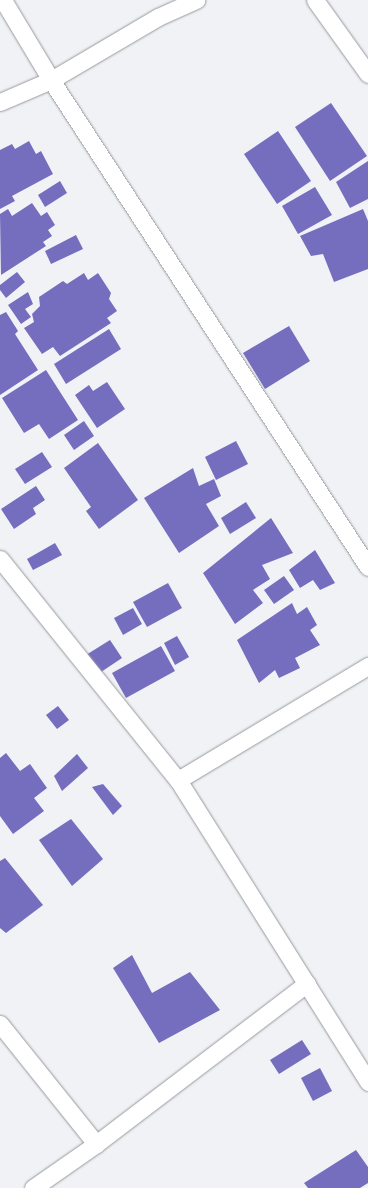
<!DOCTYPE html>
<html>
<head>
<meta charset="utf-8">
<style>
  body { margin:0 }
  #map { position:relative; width:368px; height:1188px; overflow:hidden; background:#f0f2f6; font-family:Figtree,sans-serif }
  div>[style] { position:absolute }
  .building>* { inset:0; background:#756dbe }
  .roads { filter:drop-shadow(0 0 1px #97999c) drop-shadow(0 0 1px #97999c) }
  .minor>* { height:17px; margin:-8.5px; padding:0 8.5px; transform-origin:8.5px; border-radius:8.5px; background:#fff }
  span { translate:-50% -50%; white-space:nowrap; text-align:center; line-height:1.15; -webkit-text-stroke:4px #f0f2f6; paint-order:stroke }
</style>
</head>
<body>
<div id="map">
  <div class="building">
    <div style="clip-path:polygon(331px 103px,367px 156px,330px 181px,295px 127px)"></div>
    <div style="clip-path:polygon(278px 131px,311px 181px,277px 204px,244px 154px)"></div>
    <div style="clip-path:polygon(29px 141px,36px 154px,41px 151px,53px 174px,12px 196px,15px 201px,0 209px,0 150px,12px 144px,15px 149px)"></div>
    <div style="clip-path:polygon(368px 161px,368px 199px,350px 208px,336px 182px)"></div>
    <div style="clip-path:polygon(60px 181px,67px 193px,45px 207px,38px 195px)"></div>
    <div style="clip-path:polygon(315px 187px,332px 215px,298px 234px,282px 206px)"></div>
    <div style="clip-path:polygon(32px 203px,41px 216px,47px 212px,55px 225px,48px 230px,52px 236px,43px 242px,46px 246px,1px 275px,0 214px,8px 209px,12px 216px)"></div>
    <div style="clip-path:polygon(363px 209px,368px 221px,368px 269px,334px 282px,323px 254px,311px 256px,300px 236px)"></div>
    <div style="clip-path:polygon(76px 235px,83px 249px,51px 264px,45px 251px)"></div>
    <div style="clip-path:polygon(17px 272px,25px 282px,6px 298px,0 290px,0 285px)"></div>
    <div style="clip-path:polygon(84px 273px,88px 280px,98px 273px,111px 293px,109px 299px,117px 311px,107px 318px,111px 323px,60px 356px,53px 347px,42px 354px,24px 328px,34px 322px,32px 314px,40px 306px,39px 297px,63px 281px,67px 284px)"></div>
    <div style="clip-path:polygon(28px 292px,33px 304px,25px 309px,31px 317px,21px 324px,8px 305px)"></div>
    <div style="clip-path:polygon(6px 312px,18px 331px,15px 334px,38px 370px,0 395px,0 315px)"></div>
    <div style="clip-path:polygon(289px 326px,310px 361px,265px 389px,243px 353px)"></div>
    <div style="clip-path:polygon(109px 329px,121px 349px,66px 384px,54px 364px)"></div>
    <div style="clip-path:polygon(46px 370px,78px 420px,49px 439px,39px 424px,24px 433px,2px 398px)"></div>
    <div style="clip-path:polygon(107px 382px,125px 409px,97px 428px,75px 395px,89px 385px,93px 391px)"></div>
    <div style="clip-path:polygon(84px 421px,94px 436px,74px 450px,64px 435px)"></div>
    <div style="clip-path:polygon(236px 441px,248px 464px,216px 480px,205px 457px)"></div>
    <div style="clip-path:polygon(98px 443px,138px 500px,99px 529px,86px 511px,91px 507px,64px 468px)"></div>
    <div style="clip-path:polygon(42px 452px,52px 467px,25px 484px,15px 469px)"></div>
    <div style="clip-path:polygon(193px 468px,199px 486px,214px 479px,221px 496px,206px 504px,219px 526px,179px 553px,144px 498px)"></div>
    <div style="clip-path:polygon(36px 486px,45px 500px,33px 508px,36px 514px,14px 529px,1px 509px)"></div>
    <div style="clip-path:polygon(246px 502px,256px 518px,230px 534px,221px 518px)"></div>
    <div style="clip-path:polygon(271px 518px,293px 553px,262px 565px,270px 579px,253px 590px,263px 603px,235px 624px,203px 573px)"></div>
    <div style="clip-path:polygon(55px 543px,62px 555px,33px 570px,27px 559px)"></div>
    <div style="clip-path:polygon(315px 550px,335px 583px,320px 590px,313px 580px,300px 588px,289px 570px)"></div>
    <div style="clip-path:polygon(284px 576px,294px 590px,274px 604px,264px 590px)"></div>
    <div style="clip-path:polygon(168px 583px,182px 608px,147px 627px,133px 602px)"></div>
    <div style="clip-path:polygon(292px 603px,297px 614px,307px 607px,317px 625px,310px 630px,320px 645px,295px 658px,300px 668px,279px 678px,275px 670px,259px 683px,237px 640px)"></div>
    <div style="clip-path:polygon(133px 608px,142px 624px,123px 635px,114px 618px)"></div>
    <div style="clip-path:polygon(177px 636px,189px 657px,175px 665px,164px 643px)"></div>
    <div style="clip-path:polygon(110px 640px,122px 658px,98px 674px,86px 655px)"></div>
    <div style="clip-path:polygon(161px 646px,175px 671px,126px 698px,112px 673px)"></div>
    <div style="clip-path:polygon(58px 706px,69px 720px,57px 729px,46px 715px)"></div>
    <div style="clip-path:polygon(6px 753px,20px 771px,30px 764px,47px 788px,34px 798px,44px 811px,13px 834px,0 816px,0 758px)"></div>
    <div style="clip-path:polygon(77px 754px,88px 768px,62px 791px,54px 776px)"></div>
    <div style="clip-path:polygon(103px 784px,122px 806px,113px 815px,92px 787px)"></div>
    <div style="clip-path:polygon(71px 819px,103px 859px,72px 886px,39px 840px)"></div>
    <div style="clip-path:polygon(5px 858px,43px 905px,6px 933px,0 928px,0 861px)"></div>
    <div style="clip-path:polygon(132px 955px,152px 993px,190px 972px,220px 1010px,159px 1043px,113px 968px)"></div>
    <div style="clip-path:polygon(302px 1040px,311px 1054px,279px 1074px,270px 1060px)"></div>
    <div style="clip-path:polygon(320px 1068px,332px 1091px,313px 1101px,301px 1078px)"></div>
    <div style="clip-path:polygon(356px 1150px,368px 1167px,368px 1183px,360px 1188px,308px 1188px,304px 1183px)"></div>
  </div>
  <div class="roads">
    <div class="minor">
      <div style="left:3px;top:0;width:93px;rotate:59deg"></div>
      <div style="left:51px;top:80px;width:581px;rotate:56.94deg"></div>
      <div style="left:315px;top:0;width:91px;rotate:54.4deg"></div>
      <div style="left:0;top:102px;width:56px;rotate:-23.3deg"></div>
      <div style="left:51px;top:80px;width:124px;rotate:-30.5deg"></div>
      <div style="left:158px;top:17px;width:42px;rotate:-24.1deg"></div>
      <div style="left:0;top:559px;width:284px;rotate:51.2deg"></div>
      <div style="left:178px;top:780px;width:357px;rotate:57.8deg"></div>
      <div style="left:178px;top:780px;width:222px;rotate:-31deg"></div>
      <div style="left:0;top:1024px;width:154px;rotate:51.3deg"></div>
      <div style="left:33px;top:1188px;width:77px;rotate:-34.9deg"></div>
      <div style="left:96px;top:1144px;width:265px;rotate:-37.3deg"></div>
    </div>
  </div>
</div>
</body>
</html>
